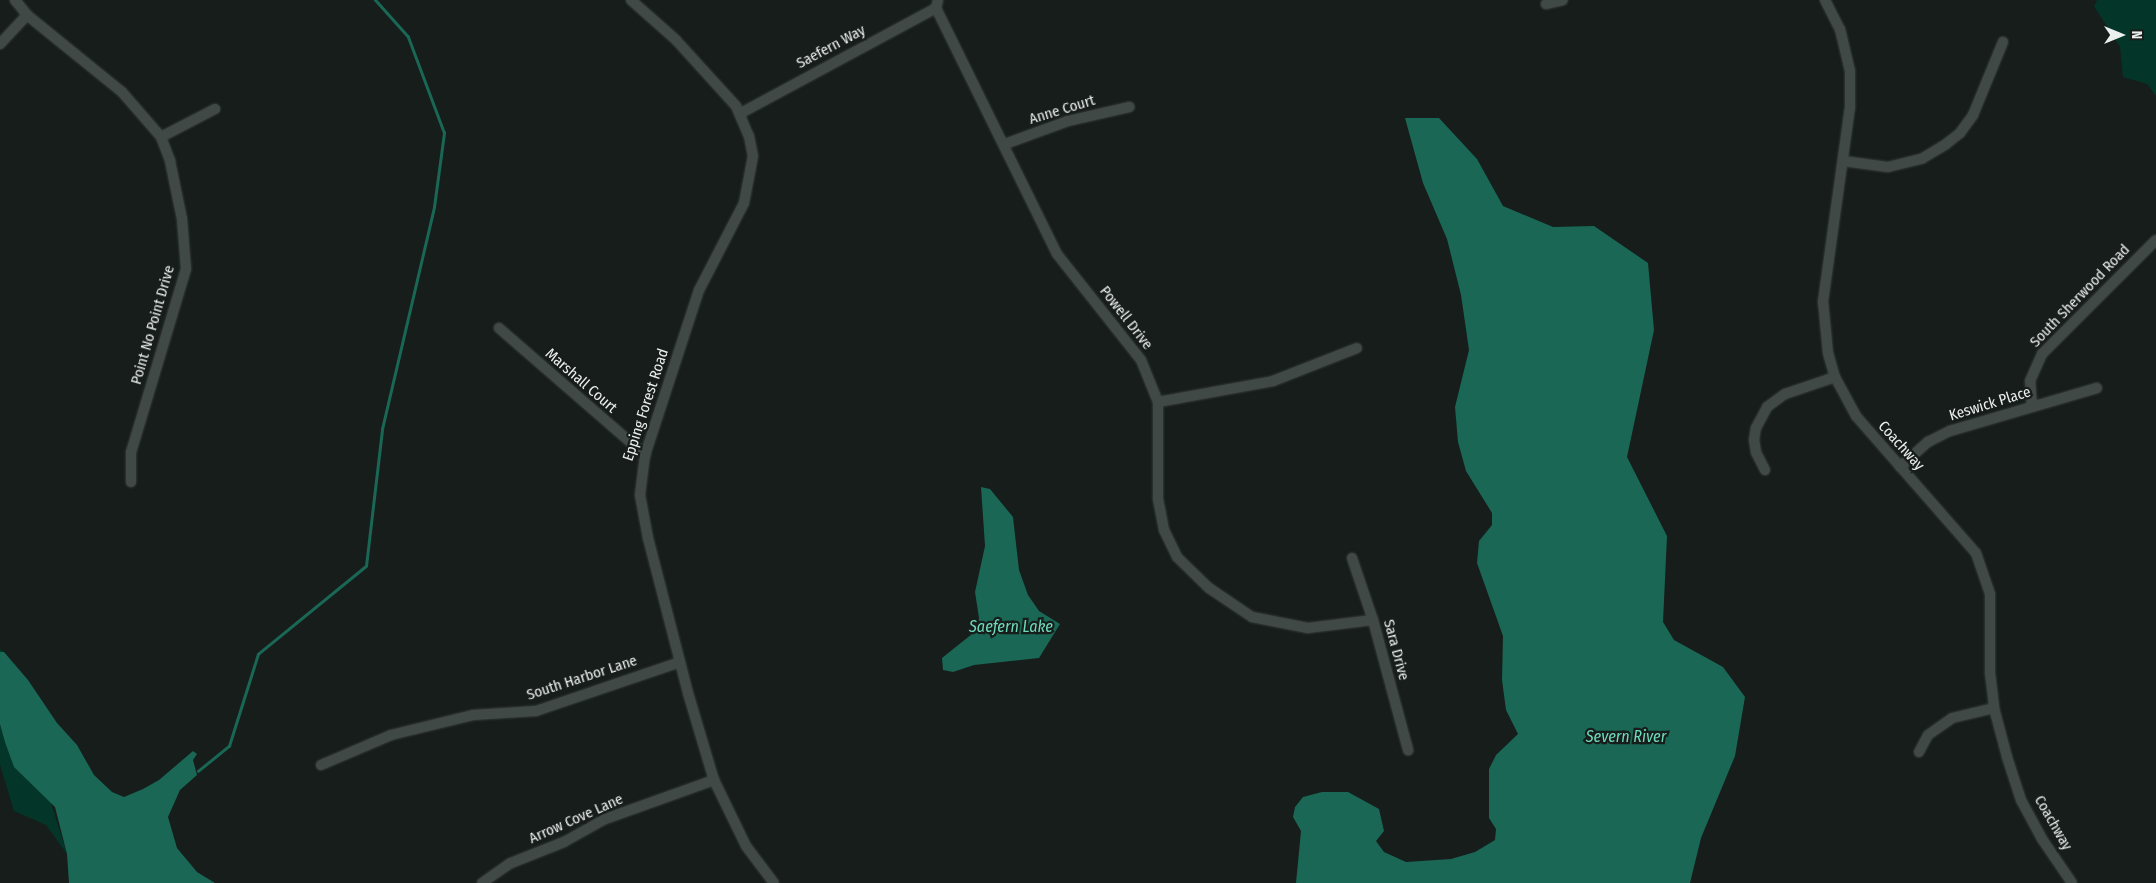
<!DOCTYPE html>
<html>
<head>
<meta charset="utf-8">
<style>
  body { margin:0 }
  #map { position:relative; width:2156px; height:883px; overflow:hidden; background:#161d1b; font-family:"Fira Sans Condensed",sans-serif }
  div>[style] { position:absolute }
  .green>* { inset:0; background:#043529 }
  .water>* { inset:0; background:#196754 }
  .stream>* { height:2.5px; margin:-1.25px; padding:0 1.25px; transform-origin:1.25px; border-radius:1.25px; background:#196754 }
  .roads { filter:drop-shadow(0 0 1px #363a39) drop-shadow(0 0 1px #363a39) }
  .minor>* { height:10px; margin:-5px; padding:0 5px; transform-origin:5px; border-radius:5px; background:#414946 }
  span { translate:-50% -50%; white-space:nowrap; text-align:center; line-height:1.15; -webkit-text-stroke:4.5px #161d1b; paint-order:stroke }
  .street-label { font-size:15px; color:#ebefee }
  .water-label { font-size:16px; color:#6fdabc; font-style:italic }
  .north { position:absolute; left:2096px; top:10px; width:50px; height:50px; -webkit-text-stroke:4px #161d1b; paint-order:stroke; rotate:90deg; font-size:14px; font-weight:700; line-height:20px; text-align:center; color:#ebefee }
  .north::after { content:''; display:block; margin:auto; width:18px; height:22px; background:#ebefee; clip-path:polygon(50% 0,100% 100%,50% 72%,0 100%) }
</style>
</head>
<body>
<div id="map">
  <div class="green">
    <div style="clip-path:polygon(2097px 0,2156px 0,2156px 96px,2147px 84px,2123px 77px,2120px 47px,2094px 6px)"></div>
    <div style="clip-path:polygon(0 649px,4px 652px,67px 854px,46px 825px,14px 811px,0 765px)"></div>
  </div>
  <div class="water">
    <div style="clip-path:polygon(1405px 118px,1439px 118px,1477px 159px,1503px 206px,1553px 227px,1594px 226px,1648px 263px,1654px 330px,1627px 457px,1667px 536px,1663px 622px,1674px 640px,1723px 667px,1745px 697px,1735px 756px,1701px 838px,1690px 883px,1296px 883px,1301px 831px,1293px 817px,1295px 807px,1303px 797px,1322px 792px,1348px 792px,1379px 809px,1384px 831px,1376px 841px,1384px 852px,1406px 862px,1451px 859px,1475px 852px,1495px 840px,1496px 829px,1489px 818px,1489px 769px,1496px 755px,1518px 734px,1506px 710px,1502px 680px,1503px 636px,1477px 563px,1479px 541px,1492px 525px,1492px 513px,1466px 471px,1458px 442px,1455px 407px,1469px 350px,1461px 295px,1447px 239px,1423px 183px)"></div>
    <div style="clip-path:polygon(981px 487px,990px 489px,1013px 517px,1019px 570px,1028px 595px,1039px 611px,1060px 624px,1039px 658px,974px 665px,953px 672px,943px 670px,942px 658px,977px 630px,979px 618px,975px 592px,985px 546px)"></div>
    <div style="clip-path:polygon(0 652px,4px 652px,28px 680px,57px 723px,77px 745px,94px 775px,112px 792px,124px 797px,143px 789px,159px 780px,193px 751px,197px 754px,193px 760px,197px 775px,180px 790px,168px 817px,177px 848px,197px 872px,215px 883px,69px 883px,67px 854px,55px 807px,14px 767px,5px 742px,0 724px)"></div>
  </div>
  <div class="stream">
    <div style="left:198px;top:771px;width:40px;rotate:-39deg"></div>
    <div style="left:229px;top:746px;width:96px;rotate:-72.5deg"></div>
    <div style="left:258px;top:654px;width:139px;rotate:-39.2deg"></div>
    <div style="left:366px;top:566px;width:138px;rotate:-83.3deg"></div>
    <div style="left:382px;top:429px;width:228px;rotate:-76.8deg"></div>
    <div style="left:434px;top:207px;width:75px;rotate:-82.3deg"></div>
    <div style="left:444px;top:133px;width:103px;rotate:-110.6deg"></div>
    <div style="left:408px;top:37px;width:50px;rotate:-131.7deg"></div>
  </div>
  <div class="roads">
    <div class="minor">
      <div style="left:15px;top:0;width:19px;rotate:51deg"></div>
      <div style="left:27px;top:15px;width:122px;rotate:39deg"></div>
      <div style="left:122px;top:92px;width:60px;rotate:49.1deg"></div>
      <div style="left:161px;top:137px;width:26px;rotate:69deg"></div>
      <div style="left:170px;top:161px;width:59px;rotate:78.3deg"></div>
      <div style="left:182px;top:219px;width:50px;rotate:85.4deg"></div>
      <div style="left:186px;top:269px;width:191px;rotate:106.7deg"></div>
      <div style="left:131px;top:452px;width:30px;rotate:90deg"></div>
      <div style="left:631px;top:0;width:60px;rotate:41.6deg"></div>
      <div style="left:676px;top:40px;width:89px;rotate:47.7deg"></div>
      <div style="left:736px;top:106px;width:33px;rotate:67deg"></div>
      <div style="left:749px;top:136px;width:20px;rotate:79deg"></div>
      <div style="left:753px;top:156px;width:48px;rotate:100.8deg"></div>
      <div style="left:744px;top:203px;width:98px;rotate:117.3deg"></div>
      <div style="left:699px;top:290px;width:174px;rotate:108.1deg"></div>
      <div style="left:645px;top:455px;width:40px;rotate:97.1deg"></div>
      <div style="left:640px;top:495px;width:44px;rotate:79.5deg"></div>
      <div style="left:648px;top:538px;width:160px;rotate:75.5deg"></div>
      <div style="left:688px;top:693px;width:91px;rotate:73.4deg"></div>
      <div style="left:714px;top:780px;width:73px;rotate:64.1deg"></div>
      <div style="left:746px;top:846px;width:46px;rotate:52.9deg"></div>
      <div style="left:938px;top:0;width:8px;rotate:104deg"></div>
      <div style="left:936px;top:8px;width:274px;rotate:63.8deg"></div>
      <div style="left:1057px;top:254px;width:135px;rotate:51.6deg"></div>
      <div style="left:1141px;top:360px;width:45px;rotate:68deg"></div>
      <div style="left:1158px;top:402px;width:97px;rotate:90deg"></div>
      <div style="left:1158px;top:499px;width:32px;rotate:79deg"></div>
      <div style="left:1164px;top:530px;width:30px;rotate:64deg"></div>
      <div style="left:1177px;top:557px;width:45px;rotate:44.1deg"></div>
      <div style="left:1209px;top:588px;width:52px;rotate:34deg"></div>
      <div style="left:1252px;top:617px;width:57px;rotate:11.1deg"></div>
      <div style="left:1308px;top:628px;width:65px;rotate:-7deg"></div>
      <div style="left:1825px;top:0;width:33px;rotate:63deg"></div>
      <div style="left:1840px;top:29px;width:43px;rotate:76.6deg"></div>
      <div style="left:1850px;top:71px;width:36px;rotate:90deg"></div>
      <div style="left:1850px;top:107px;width:196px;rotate:97.9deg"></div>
      <div style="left:1823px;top:301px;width:52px;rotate:84.5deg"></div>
      <div style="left:1828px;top:353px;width:25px;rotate:74deg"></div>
      <div style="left:1835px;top:377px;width:44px;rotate:61.7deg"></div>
      <div style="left:1856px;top:416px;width:182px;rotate:48.8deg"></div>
      <div style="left:1976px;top:553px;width:43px;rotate:71.1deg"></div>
      <div style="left:1990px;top:594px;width:79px;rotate:90deg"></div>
      <div style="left:1990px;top:673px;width:35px;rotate:83deg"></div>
      <div style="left:1994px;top:708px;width:51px;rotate:75.1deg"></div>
      <div style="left:2007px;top:757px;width:45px;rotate:72deg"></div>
      <div style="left:2021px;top:800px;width:44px;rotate:61.7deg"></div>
      <div style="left:2042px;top:839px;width:53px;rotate:55.7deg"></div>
      <div style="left:1546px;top:4px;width:17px;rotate:-13deg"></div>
      <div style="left:0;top:44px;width:40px;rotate:-47deg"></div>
      <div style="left:741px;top:113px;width:221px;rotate:-28.3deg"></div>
      <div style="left:161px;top:137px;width:61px;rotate:-27.4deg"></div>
      <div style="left:1005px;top:144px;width:67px;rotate:-20.1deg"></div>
      <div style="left:1068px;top:121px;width:63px;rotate:-12.9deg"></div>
      <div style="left:1843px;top:161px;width:45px;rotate:7.6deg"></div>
      <div style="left:1888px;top:167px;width:36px;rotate:-14deg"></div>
      <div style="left:1923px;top:158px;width:27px;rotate:-31deg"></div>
      <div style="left:1946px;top:144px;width:18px;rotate:-38deg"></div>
      <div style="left:1960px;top:133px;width:22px;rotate:-54deg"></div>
      <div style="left:1973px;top:115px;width:79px;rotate:-67.7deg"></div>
      <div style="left:499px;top:328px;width:194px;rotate:41deg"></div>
      <div style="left:1158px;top:402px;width:117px;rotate:-10.3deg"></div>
      <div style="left:1273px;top:381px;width:90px;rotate:-21.4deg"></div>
      <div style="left:2032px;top:407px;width:26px;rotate:-94deg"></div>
      <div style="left:2030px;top:381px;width:30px;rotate:-66deg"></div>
      <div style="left:2042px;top:354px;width:161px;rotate:-45deg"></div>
      <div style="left:1900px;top:467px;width:38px;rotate:-42deg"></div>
      <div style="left:1928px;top:442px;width:25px;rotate:-27deg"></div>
      <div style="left:1950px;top:431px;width:153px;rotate:-16.3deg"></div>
      <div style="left:1765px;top:470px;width:20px;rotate:-117deg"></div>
      <div style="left:1756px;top:452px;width:12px;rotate:-99deg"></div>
      <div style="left:1754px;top:440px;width:12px;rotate:-81deg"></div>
      <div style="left:1756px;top:428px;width:24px;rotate:-62deg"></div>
      <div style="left:1767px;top:407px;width:22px;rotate:-36deg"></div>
      <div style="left:1785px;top:394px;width:53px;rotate:-18.8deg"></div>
      <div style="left:1352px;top:558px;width:65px;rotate:71.3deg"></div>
      <div style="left:1373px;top:620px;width:135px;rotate:74.9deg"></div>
      <div style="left:1919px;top:752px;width:19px;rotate:-62deg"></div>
      <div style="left:1928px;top:735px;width:29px;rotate:-35deg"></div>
      <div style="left:1952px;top:718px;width:43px;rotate:-13.4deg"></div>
      <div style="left:321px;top:765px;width:76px;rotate:-23.2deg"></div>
      <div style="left:391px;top:735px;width:84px;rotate:-13.7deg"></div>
      <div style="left:473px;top:715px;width:63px;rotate:-3.6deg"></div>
      <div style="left:536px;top:711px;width:152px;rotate:-18.8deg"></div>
      <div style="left:482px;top:883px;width:35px;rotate:-35deg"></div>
      <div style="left:511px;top:863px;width:57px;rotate:-21.6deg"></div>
      <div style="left:564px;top:842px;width:47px;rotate:-29.3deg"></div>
      <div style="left:605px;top:819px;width:116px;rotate:-19.7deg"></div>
    </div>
  </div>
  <div class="street-label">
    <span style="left:831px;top:47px;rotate:-28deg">Saefern Way</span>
    <span style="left:1062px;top:110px;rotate:-17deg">Anne Court</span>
    <span style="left:2080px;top:296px;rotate:-46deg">South Sherwood Road</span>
    <span style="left:1126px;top:318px;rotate:52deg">Powell Drive</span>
    <span style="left:153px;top:325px;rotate:-74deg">Point No Point Drive</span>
    <span style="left:581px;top:381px;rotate:41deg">Marshall Court</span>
    <span style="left:1990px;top:404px;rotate:-17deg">Keswick Place</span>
    <span style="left:646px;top:405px;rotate:-72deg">Epping Forest Road</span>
    <span style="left:1901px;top:446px;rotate:48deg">Coachway</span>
    <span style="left:1396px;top:650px;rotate:75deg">Sara Drive</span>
    <span style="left:582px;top:678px;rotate:-18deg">South Harbor Lane</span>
    <span style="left:576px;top:819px;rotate:-24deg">Arrow Cove Lane</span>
    <span style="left:2053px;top:823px;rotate:60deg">Coachway</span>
  </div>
  <div class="water-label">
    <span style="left:1011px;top:627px">Saefern Lake</span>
    <span style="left:1626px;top:737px">Severn River</span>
  </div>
  <div class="north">N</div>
</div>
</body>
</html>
